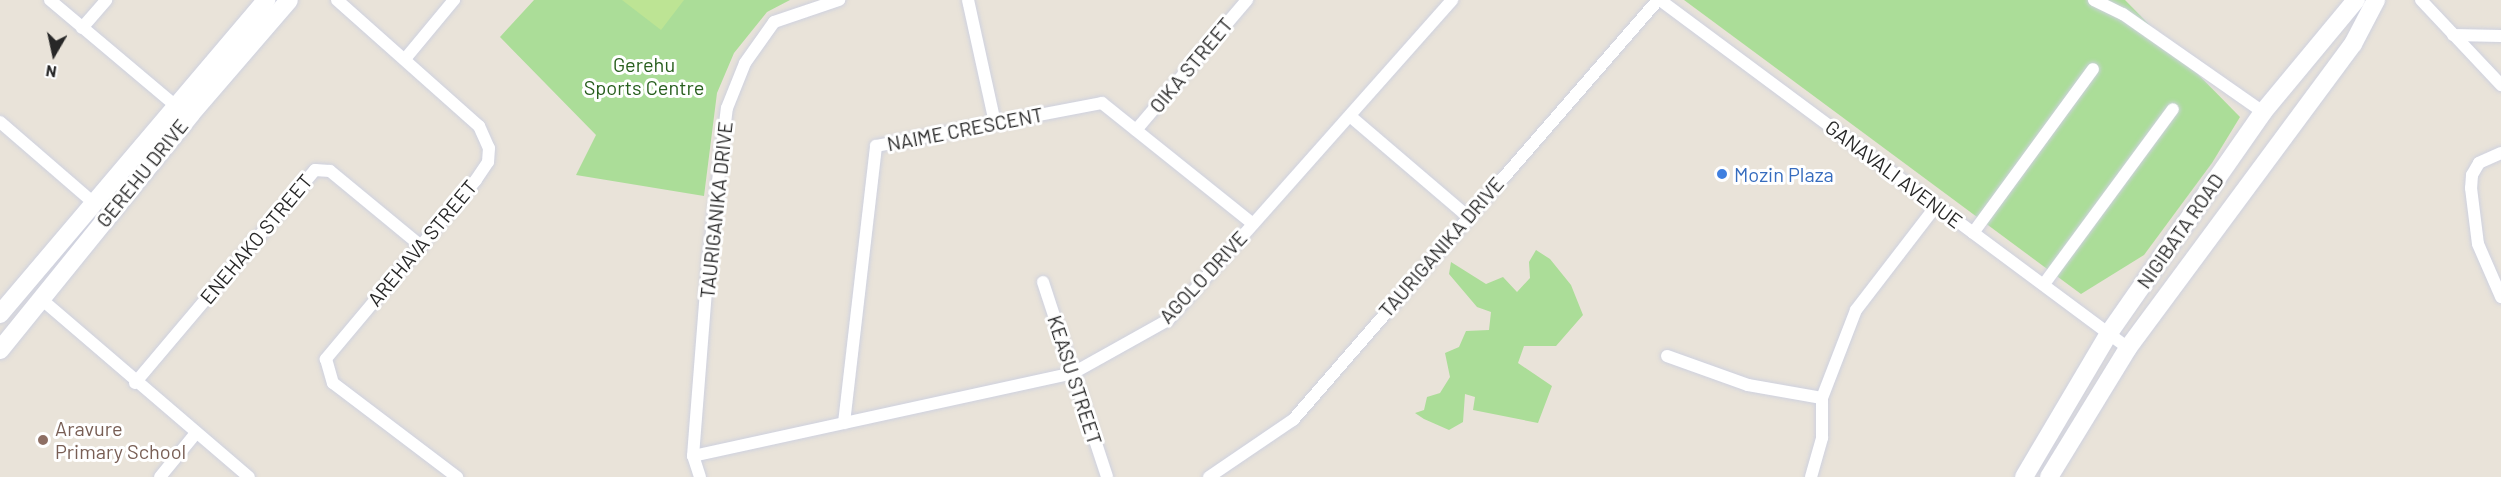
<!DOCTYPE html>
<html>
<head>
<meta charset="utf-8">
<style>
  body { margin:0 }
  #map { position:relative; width:2501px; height:477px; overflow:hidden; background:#e9e3d9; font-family:Barlow,sans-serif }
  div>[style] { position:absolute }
  .green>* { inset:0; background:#abdd98 }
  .pitch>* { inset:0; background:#bde494 }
  .roads { filter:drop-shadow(0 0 2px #ced1df) drop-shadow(0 0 2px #ced1df) }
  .street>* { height:12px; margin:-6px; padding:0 6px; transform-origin:6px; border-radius:6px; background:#fff }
  .secondary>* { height:18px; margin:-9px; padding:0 9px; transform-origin:9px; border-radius:9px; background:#fff }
  .dots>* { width:16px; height:16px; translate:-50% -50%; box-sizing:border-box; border:3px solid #fff; border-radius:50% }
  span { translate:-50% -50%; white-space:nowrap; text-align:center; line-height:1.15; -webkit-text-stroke:6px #fff; paint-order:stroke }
  .park-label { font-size:20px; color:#275e1d }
  .street-label { font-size:20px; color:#272727 }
  .shop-label { font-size:20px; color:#366cbe }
  .left { translate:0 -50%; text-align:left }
  .education-label { font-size:20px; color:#785e54 }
  .north { position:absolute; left:24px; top:24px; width:60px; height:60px; -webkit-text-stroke:4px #fff; paint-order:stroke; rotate:189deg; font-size:16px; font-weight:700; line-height:24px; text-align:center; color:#272727 }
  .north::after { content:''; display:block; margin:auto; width:21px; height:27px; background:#272727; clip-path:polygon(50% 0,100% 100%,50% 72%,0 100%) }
</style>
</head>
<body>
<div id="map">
  <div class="green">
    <div style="clip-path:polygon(534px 0,790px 0,767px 12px,734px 53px,717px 93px,704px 196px,576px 175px,596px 135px,500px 37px)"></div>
    <div style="clip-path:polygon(1684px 0,2125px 0,2240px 117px,2212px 163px,2144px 255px,2081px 294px)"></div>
    <div style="clip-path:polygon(1536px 250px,1550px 259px,1571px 285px,1583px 315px,1556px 346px,1524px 346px,1518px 363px,1552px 386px,1538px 423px,1473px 410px,1475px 397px,1465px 394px,1463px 422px,1449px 430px,1424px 419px,1415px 413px,1424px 410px,1427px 397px,1440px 393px,1450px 377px,1445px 353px,1459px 347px,1466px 331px,1489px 330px,1491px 312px,1477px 307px,1449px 274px,1451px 262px,1486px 284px,1503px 277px,1517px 292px,1530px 278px,1529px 262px)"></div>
  </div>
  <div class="pitch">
    <div style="clip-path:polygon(622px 0,684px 0,661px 30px)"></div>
  </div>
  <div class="roads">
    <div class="street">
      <div style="left:50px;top:0;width:165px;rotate:40.1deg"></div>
      <div style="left:337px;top:0;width:190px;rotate:41.6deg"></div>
      <div style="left:479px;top:126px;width:24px;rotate:66deg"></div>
      <div style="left:489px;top:148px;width:14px;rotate:94deg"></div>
      <div style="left:488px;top:162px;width:22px;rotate:124deg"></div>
      <div style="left:476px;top:180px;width:234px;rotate:130deg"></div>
      <div style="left:326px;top:359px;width:25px;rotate:74deg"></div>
      <div style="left:333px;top:383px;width:156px;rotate:37.2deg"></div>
      <div style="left:968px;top:0;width:126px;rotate:77.6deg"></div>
      <div style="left:1660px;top:0;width:583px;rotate:36.63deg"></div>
      <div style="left:2094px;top:0;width:32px;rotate:26deg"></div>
      <div style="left:2123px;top:14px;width:171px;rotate:35deg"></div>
      <div style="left:2421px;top:0;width:117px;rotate:46.7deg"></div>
      <div style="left:82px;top:28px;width:37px;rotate:-49deg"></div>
      <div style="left:2453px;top:35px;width:48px;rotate:1.2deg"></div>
      <div style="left:405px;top:59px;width:77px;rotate:-50.3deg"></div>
      <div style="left:1350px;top:116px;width:154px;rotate:40.5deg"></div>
      <div style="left:0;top:122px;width:124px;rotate:40.8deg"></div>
      <div style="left:1136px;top:130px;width:171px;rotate:-49.5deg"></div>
      <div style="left:2501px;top:153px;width:24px;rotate:156deg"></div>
      <div style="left:2479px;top:163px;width:14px;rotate:120deg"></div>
      <div style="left:2472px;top:175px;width:13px;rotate:94deg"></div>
      <div style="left:2471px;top:188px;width:56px;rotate:82.9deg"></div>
      <div style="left:2478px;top:244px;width:58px;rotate:66.5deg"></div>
      <div style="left:1973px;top:233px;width:203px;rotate:-53.8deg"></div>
      <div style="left:1043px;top:282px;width:205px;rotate:71.8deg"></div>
      <div style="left:2044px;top:284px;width:217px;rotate:-53.6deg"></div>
      <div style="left:40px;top:298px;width:275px;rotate:40.6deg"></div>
      <div style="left:1667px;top:356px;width:86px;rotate:19.7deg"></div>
      <div style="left:1748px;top:385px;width:75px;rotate:10deg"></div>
      <div style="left:135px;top:383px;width:279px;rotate:-49.8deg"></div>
      <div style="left:315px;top:170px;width:15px;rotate:4deg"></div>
      <div style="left:330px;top:171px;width:118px;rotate:39.5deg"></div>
      <div style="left:844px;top:423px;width:279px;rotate:-83.4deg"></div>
      <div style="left:876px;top:146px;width:230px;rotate:-10.8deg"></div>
      <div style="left:1102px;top:103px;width:193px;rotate:38.7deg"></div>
      <div style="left:693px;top:456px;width:389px;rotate:-12.3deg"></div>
      <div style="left:1073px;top:373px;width:109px;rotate:-29.2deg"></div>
      <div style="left:1168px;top:320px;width:428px;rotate:-48.4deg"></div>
      <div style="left:160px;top:477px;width:57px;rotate:-50.7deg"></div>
      <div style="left:700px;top:477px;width:22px;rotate:-108deg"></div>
      <div style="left:693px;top:456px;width:193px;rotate:-85.5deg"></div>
      <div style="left:708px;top:264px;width:157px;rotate:-83.1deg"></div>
      <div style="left:727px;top:108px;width:48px;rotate:-68.2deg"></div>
      <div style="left:745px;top:63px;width:50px;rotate:-54.7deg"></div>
      <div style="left:774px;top:22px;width:69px;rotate:-18.7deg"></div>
      <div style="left:1209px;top:477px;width:102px;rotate:-34.2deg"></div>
      <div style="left:1293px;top:420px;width:556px;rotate:-49.01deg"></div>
      <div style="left:1811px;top:477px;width:41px;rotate:-74.2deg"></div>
      <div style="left:1822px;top:438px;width:40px;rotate:-90deg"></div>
      <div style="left:1822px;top:398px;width:94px;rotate:-68.9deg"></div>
      <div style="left:1856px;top:310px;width:131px;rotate:-52.4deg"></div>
    </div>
    <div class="secondary">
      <div style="left:0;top:314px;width:412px;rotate:-49.7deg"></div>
      <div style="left:0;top:350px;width:304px;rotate:-51deg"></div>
      <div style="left:191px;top:114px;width:150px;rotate:-49.3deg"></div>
      <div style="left:2024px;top:477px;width:167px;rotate:-59.4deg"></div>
      <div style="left:2109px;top:333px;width:269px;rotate:-55.1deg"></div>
      <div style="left:2263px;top:112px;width:146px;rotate:-50.3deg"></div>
      <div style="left:2049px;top:477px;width:151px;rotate:-58.5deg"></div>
      <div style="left:2128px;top:348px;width:378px;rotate:-53.5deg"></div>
      <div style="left:2353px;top:44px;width:50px;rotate:-62.4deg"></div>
    </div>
  </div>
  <div class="dots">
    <div style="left:1722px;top:174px;background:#3f7fe0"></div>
    <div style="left:43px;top:440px;background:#8d6e63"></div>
  </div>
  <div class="park-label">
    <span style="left:644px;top:76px">Gerehu<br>Sports Centre</span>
  </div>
  <div class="street-label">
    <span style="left:1191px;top:65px;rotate:-50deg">OIKA STREET</span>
    <span style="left:965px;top:129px;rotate:-11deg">NAIME CRESCENT</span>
    <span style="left:142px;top:173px;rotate:-51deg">GEREHU DRIVE</span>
    <span style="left:1894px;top:174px;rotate:37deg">GANAVALI AVENUE</span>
    <span style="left:716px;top:210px;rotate:-84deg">TAURIGANIKA DRIVE</span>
    <span style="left:2180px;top:231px;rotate:-55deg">NIGIBATA ROAD</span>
    <span style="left:256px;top:239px;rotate:-50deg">ENEHAKO STREET</span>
    <span style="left:422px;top:243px;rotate:-50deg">AREHAVA STREET</span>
    <span style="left:1441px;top:247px;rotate:-49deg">TAURIGANIKA DRIVE</span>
    <span style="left:1203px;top:277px;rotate:-47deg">AGOLO DRIVE</span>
    <span style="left:1075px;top:380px;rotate:72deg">KEASU STREET</span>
  </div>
  <div class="shop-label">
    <span class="left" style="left:1734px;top:174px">Mozin Plaza</span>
  </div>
  <div class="education-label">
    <span class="left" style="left:55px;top:440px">Aravure<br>Primary School</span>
  </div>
  <div class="north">N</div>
</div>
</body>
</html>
